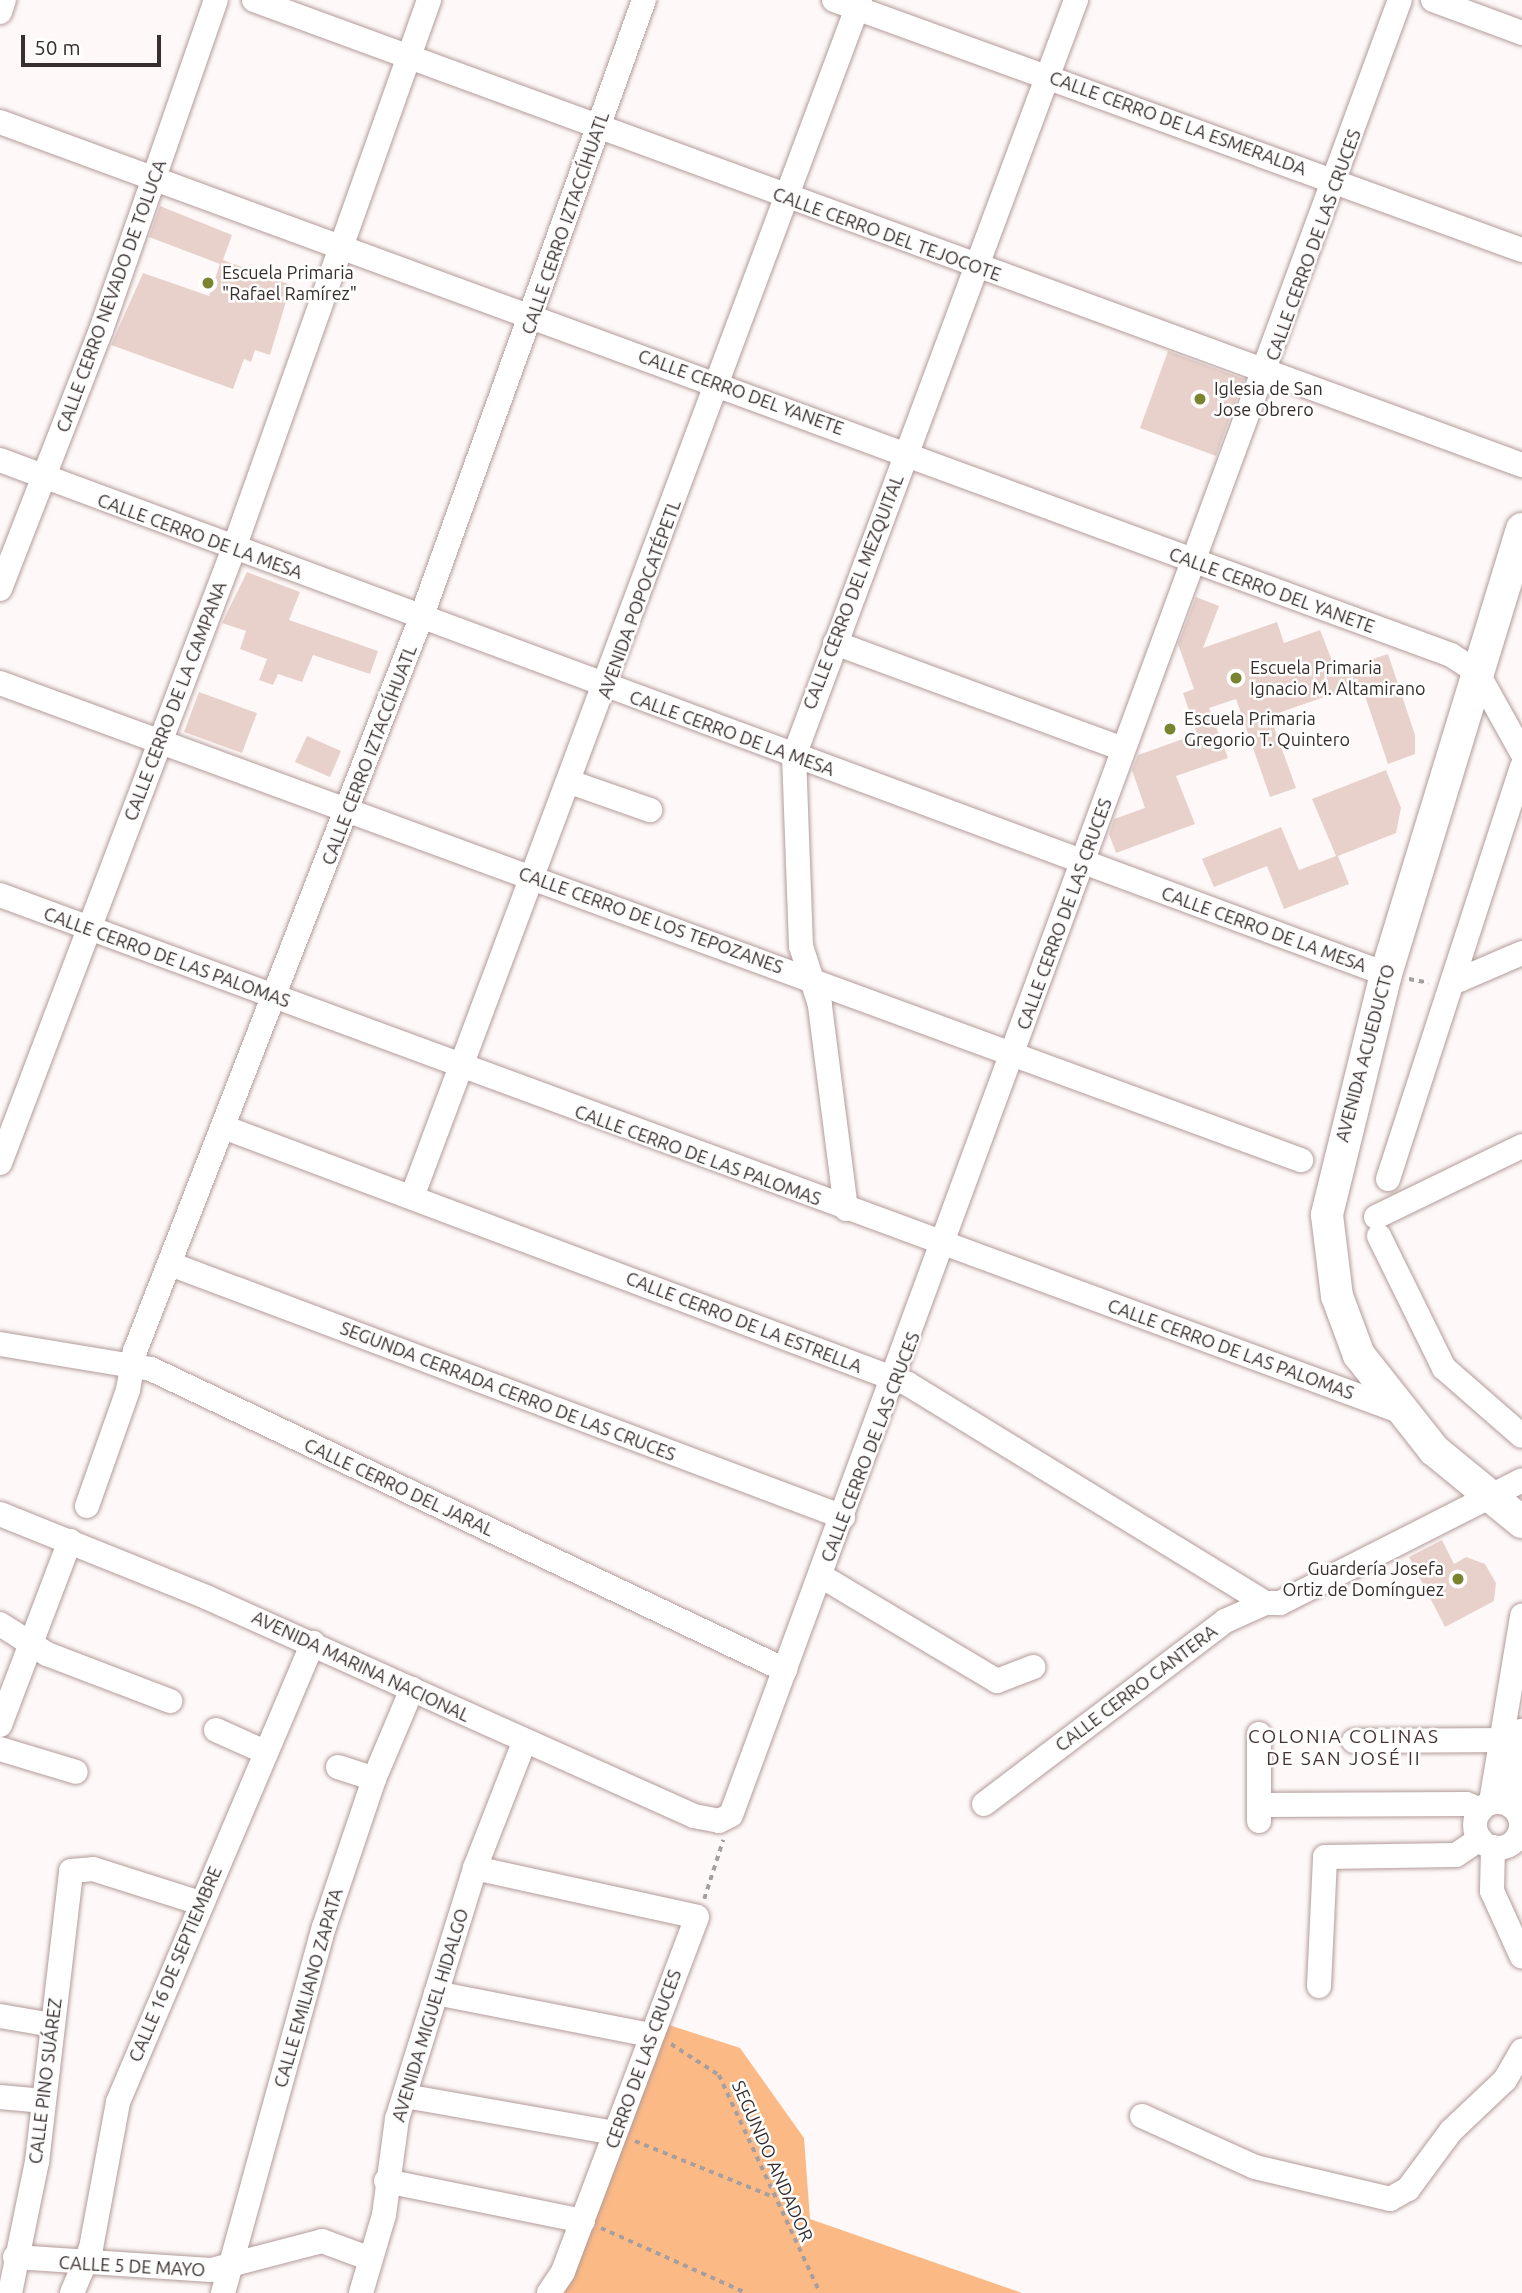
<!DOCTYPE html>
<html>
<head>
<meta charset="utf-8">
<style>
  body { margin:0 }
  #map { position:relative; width:1522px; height:2293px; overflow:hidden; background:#fef9f8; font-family:Ubuntu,sans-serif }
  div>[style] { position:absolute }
  .green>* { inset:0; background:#fbb986 }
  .building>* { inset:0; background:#e7d1ca }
  .path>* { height:3.5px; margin-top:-1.75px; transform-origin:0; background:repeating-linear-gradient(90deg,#a69f9e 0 5px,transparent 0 10px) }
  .roads { filter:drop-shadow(0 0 2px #b29b9a) drop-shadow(0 0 2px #b29b9a) }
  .minor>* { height:24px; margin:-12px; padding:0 12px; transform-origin:12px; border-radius:12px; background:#fff }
  .minor>.ring { margin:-12px; padding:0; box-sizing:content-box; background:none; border:24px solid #fff; border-radius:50% }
  .major>* { height:32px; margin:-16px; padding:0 16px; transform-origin:16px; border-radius:16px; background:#fff }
  .dots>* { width:19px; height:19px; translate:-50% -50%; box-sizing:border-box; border:4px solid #fff; border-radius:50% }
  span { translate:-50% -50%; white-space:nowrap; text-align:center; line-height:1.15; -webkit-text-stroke:5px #fff; paint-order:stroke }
  .street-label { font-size:18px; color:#372e2d }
  .poi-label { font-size:18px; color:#372e2d }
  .left { translate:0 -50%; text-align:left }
  .right { translate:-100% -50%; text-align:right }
  .neighbourhood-label { font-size:19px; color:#463433; letter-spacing:2px }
  .scale { position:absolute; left:21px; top:35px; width:140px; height:32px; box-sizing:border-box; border:4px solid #372e2d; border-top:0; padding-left:9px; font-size:21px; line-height:24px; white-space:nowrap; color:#372e2d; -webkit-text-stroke:5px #fff; paint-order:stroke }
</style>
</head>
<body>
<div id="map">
  <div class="green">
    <div style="clip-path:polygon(669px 2025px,740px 2048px,804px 2138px,810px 2219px,1022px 2293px,554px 2293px)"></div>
  </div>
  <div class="building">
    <div style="clip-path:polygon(160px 206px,232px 235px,223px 260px,291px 285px,270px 355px,255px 350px,251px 362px,244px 359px,233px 389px,111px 345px,143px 273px,209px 296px,220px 264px,149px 237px)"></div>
    <div style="clip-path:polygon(1168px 351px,1244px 379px,1216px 456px,1140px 428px)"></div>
    <div style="clip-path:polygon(247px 572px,300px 592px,289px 620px,378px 651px,370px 674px,313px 655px,302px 682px,278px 674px,273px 685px,259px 680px,267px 659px,240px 649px,246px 631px,222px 623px)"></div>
    <div style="clip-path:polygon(1196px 597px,1219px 606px,1203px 648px,1277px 622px,1284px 643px,1320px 630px,1336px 671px,1388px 654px,1415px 735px,1415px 754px,1388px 764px,1361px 684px,1270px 716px,1296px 788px,1270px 797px,1236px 699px,1209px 708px,1228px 758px,1176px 776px,1195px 824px,1116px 853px,1109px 834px,1114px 819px,1145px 808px,1132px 770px,1138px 755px,1197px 734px,1183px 693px,1194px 689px,1178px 644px)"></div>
    <div style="clip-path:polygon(199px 692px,257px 713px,242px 753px,184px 732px)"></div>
    <div style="clip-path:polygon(307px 736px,341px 751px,330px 777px,295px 762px)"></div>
    <div style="clip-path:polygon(1386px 770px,1401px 808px,1396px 833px,1338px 856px,1349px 884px,1284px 909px,1267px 866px,1214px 887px,1202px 859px,1281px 827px,1299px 870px,1336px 856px,1312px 799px)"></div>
    <div style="clip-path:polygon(1442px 1540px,1454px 1564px,1466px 1557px,1485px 1564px,1496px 1583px,1494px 1601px,1445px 1627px,1409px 1557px)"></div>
  </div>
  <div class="path">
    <div style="left:1409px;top:979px;width:20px;rotate:11deg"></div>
    <div style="left:704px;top:1899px;width:62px;rotate:-72.1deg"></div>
    <div style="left:671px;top:2044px;width:57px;rotate:32.9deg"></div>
    <div style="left:719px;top:2075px;width:240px;rotate:65.1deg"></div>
    <div style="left:635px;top:2141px;width:147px;rotate:22deg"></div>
    <div style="left:601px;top:2228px;width:159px;rotate:24.1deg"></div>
  </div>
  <div class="roads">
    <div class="minor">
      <div style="left:254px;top:0;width:1351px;rotate:20.14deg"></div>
      <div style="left:834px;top:0;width:732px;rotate:19.97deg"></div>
      <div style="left:1433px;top:0;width:95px;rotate:20.3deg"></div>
      <div style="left:0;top:12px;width:13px;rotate:-72deg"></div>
      <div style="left:0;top:122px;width:1546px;rotate:20.17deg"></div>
      <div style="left:1451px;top:655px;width:31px;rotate:33deg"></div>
      <div style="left:1477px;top:672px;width:93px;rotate:60.9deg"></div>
      <div style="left:0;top:460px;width:1478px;rotate:20.35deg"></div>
      <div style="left:0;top:589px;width:278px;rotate:-68.7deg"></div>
      <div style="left:101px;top:330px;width:349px;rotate:-70.8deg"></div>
      <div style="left:835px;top:643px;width:307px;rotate:20.2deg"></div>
      <div style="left:0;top:683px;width:1386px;rotate:20.14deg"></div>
      <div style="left:570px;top:782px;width:85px;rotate:19.3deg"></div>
      <div style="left:0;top:895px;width:1489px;rotate:20.24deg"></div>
      <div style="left:1457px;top:981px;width:71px;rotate:-23.3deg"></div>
      <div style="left:226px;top:1128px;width:728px;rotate:20.57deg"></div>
      <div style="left:908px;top:1384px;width:419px;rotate:31.5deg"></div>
      <div style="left:0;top:1163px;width:658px;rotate:-69.17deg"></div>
      <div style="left:234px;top:548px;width:582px;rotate:-70.41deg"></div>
      <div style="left:1388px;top:1179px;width:433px;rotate:-72deg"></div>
      <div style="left:412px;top:1197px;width:1278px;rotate:-69.48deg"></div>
      <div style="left:846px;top:1209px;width:206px;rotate:-97.3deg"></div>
      <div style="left:820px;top:1005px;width:62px;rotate:-107.9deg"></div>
      <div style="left:801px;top:946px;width:190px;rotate:-92.1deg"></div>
      <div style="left:794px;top:756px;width:807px;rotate:-69.54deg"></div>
      <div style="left:1376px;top:1217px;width:162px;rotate:-25.9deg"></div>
      <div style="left:1379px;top:1236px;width:147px;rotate:63.8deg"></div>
      <div style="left:1444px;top:1368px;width:103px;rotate:41.1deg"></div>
      <div style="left:173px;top:1265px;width:716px;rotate:20.61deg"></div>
      <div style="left:0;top:1344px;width:153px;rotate:9.4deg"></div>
      <div style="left:151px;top:1369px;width:702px;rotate:25.4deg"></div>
      <div style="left:87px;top:1506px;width:123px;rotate:-70.5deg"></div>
      <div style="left:128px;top:1390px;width:40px;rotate:-80deg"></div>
      <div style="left:135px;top:1351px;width:787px;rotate:-68.69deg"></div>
      <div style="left:421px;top:618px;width:657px;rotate:-70.16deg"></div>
      <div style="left:0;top:1514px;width:222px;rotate:21.9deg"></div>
      <div style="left:206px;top:1597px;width:535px;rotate:24.17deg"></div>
      <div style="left:694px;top:1816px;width:25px;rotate:11deg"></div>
      <div style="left:719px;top:1821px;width:13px;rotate:-27deg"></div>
      <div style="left:731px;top:1815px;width:1934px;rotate:-69.77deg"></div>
      <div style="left:821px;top:1576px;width:205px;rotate:30.8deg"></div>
      <div style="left:997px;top:1681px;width:39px;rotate:-21deg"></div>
      <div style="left:0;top:1624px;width:56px;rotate:32.6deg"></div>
      <div style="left:47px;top:1654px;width:132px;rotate:20.9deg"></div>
      <div style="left:0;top:1725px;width:197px;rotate:-69.2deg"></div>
      <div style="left:216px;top:1730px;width:54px;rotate:24.2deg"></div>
      <div style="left:1354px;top:1741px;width:145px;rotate:-0.4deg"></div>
      <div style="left:0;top:1749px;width:79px;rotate:16.8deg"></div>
      <div style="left:338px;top:1767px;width:38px;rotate:18deg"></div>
      <div style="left:1491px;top:1802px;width:189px;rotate:-80.5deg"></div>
      <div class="ring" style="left:1475px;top:1802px;width:22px;height:22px"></div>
      <div style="left:984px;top:1804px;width:303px;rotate:-37.2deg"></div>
      <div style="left:1225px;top:1621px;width:44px;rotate:-24.2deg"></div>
      <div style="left:1265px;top:1603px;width:15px"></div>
      <div style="left:1280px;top:1603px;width:271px;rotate:-26.9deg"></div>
      <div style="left:1259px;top:1805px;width:207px;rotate:-0.3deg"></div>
      <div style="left:1466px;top:1804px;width:16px;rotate:22deg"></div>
      <div style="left:1511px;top:1806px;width:76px;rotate:-81.7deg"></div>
      <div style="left:1259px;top:1821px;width:87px;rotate:-90deg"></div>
      <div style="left:1493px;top:1847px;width:44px;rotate:91.3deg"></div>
      <div style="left:1492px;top:1891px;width:72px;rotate:65.6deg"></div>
      <div style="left:475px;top:1868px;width:227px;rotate:12.4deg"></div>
      <div style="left:697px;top:1917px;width:379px;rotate:110.7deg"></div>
      <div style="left:563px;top:2272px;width:25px;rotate:124deg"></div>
      <div style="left:1319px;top:1986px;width:129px;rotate:-87.3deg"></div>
      <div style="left:1325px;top:1857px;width:131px;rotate:-0.9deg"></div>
      <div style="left:1456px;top:1855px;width:29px;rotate:-34deg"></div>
      <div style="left:436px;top:1993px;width:218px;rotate:11.1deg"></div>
      <div style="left:0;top:2016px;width:53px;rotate:9.8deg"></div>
      <div style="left:405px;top:2096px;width:213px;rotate:10deg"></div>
      <div style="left:0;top:2097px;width:44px;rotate:5.2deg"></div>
      <div style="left:1142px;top:2116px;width:124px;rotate:24.3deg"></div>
      <div style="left:1255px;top:2167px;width:139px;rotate:13.3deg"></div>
      <div style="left:1390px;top:2199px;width:21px;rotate:-29deg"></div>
      <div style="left:1408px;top:2189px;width:72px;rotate:-53.4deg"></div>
      <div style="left:1451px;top:2131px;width:74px;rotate:-43.4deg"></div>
      <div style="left:1505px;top:2080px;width:34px;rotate:-60deg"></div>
      <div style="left:386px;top:2181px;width:201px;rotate:11.5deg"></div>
      <div style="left:15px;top:2257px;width:196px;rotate:3.8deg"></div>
      <div style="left:211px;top:2270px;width:115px;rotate:-14.6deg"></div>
      <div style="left:322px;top:2241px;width:49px;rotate:20.3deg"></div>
      <div style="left:10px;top:2293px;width:134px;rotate:-78.4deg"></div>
      <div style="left:37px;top:2162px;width:293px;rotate:-83.3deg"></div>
      <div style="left:71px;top:1871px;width:22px;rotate:-5deg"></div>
      <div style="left:93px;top:1869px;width:112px;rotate:17.6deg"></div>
      <div style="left:72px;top:2293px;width:49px;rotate:-67.1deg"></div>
      <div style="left:91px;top:2248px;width:148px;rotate:-79.5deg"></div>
      <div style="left:118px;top:2102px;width:499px;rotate:-67deg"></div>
      <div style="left:223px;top:2293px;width:380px;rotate:-74.6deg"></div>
      <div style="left:324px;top:1927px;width:156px;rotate:-71.3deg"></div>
      <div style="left:374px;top:1779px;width:98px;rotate:-67.1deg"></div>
      <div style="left:361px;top:2293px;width:81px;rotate:-73.6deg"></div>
      <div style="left:384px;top:2215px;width:97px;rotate:-82.3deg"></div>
      <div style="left:397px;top:2119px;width:263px;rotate:-72.7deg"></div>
      <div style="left:475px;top:1868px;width:135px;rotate:-68.7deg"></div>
    </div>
    <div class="major">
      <div style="left:1522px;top:529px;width:465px;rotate:107deg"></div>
      <div style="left:1386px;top:974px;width:248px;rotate:103.8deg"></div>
      <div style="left:1327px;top:1215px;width:82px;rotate:83deg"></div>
      <div style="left:1337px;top:1296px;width:63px;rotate:69.6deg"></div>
      <div style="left:1359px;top:1355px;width:121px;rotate:51.7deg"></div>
      <div style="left:1434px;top:1450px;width:114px;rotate:39.3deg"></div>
    </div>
  </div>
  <div class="dots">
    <div style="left:208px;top:283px;background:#798330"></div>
    <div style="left:1200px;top:399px;background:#798330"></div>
    <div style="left:1236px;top:678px;background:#798330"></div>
    <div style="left:1170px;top:729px;background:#798330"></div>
    <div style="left:1458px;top:1579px;background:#798330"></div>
  </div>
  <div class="street-label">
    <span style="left:1178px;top:123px;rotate:20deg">CALLE CERRO DE LA ESMERALDA</span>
    <span style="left:565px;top:223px;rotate:-71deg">CALLE CERRO IZTACCÍHUATL</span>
    <span style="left:887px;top:234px;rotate:20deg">CALLE CERRO DEL TEJOCOTE</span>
    <span style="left:1313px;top:245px;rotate:-70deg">CALLE CERRO DE LAS CRUCES</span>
    <span style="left:111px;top:296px;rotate:-70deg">CALLE CERRO NEVADO DE TOLUCA</span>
    <span style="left:741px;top:392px;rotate:20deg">CALLE CERRO DEL YANETE</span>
    <span style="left:200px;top:536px;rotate:20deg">CALLE CERRO DE LA MESA</span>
    <span style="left:1272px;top:590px;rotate:20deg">CALLE CERRO DEL YANETE</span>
    <span style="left:853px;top:592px;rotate:-69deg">CALLE CERRO DEL MEZQUITAL</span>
    <span style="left:639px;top:599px;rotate:-70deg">AVENIDA POPOCATÉPETL</span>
    <span style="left:175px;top:701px;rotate:-69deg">CALLE CERRO DE LA CAMPANA</span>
    <span style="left:732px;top:733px;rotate:20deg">CALLE CERRO DE LA MESA</span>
    <span style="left:369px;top:755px;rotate:-69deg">CALLE CERRO IZTACCÍHUATL</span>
    <span style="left:1064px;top:914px;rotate:-70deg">CALLE CERRO DE LAS CRUCES</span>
    <span style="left:651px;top:920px;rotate:20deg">CALLE CERRO DE LOS TEPOZANES</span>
    <span style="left:1264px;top:929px;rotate:20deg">CALLE CERRO DE LA MESA</span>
    <span style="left:167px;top:957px;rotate:20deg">CALLE CERRO DE LAS PALOMAS</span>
    <span style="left:1365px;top:1053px;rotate:-75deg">AVENIDA ACUEDUCTO</span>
    <span style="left:698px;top:1155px;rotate:20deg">CALLE CERRO DE LAS PALOMAS</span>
    <span style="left:744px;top:1322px;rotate:21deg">CALLE CERRO DE LA ESTRELLA</span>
    <span style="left:1231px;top:1349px;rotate:20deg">CALLE CERRO DE LAS PALOMAS</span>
    <span style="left:508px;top:1391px;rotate:21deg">SEGUNDA CERRADA CERRO DE LAS CRUCES</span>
    <span style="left:870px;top:1447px;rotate:-69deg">CALLE CERRO DE LAS CRUCES</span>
    <span style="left:399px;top:1487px;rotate:25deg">CALLE CERRO DEL JARAL</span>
    <span style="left:361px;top:1666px;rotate:25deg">AVENIDA MARINA NACIONAL</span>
    <span style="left:1136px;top:1688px;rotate:-37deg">CALLE CERRO CANTERA</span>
    <span style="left:175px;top:1964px;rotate:-67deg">CALLE 16 DE SEPTIEMBRE</span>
    <span style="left:308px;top:1988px;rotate:-74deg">CALLE EMILIANO ZAPATA</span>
    <span style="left:430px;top:2015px;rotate:-73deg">AVENIDA MIGUEL HIDALGO</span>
    <span style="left:643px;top:2059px;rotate:-70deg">CERRO DE LAS CRUCES</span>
    <span style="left:45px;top:2081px;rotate:-83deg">CALLE PINO SUÁREZ</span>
    <span style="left:773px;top:2161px;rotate:66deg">SEGUNDO ANDADOR</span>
    <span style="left:132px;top:2266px;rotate:3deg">CALLE 5 DE MAYO</span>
  </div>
  <div class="poi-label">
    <span class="left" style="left:222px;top:283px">Escuela Primaria<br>"Rafael Ramírez"</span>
    <span class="left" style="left:1214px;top:399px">Iglesia de San<br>Jose Obrero</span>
    <span class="left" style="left:1250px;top:678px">Escuela Primaria<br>Ignacio M. Altamirano</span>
    <span class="left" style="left:1184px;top:729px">Escuela Primaria<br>Gregorio T. Quintero</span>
    <span class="right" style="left:1444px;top:1579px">Guardería Josefa<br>Ortiz de Domínguez</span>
  </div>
  <div class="neighbourhood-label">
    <span style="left:1344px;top:1748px">COLONIA COLINAS<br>DE SAN JOSÉ II</span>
  </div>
  <div class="scale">50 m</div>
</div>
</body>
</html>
